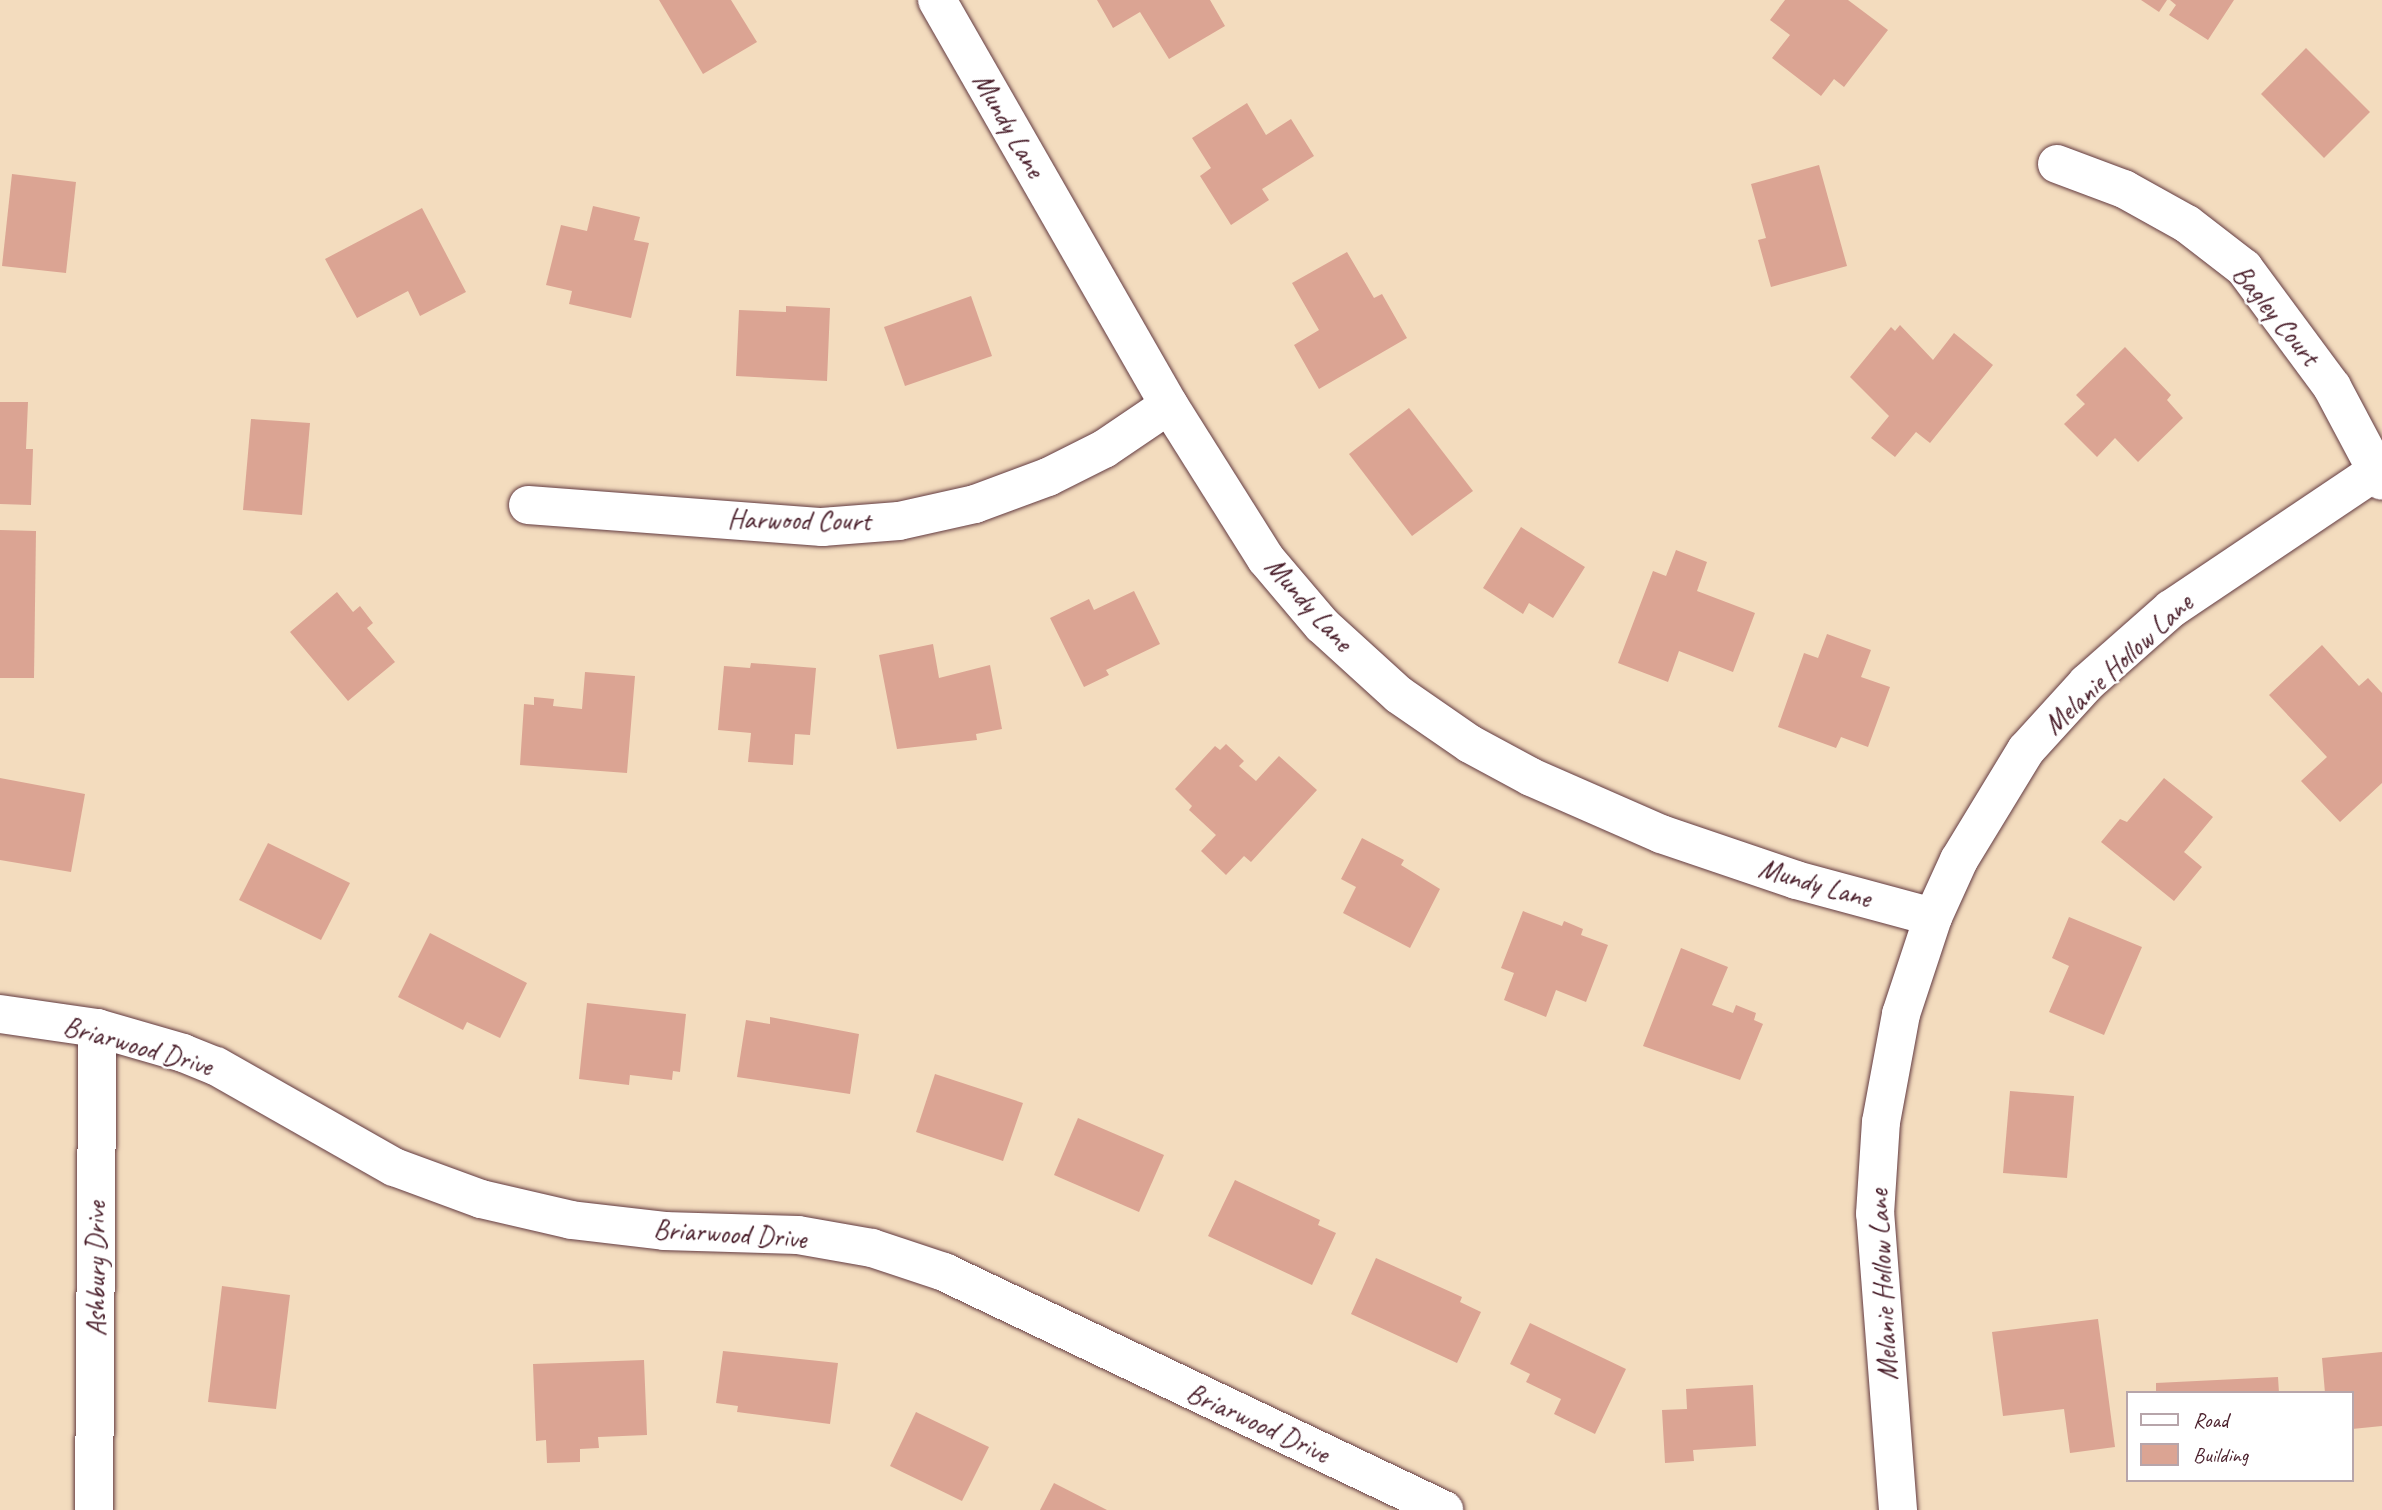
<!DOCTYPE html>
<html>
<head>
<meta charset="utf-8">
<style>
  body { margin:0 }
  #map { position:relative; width:2382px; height:1510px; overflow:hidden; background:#f3dcbe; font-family:Caveat,sans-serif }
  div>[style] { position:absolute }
  .building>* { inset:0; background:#dba493 }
  .roads { filter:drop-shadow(0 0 2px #633b41) drop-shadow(0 0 2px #633b41) }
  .minor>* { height:38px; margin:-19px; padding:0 19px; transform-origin:19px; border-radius:19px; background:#fff }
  span { translate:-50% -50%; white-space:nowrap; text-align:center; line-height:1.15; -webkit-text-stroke:5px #fff; paint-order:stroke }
  .street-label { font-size:28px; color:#4a1f2b }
  .legend { position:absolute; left:2126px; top:1391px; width:228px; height:91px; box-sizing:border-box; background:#fff; border:2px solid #b7a5aa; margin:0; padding:9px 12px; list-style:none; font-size:21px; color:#4a1f2b }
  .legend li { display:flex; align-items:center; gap:14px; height:35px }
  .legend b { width:35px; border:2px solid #b7a5aa }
</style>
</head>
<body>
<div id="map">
  <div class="building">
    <div style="clip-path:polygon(659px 0,731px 0,757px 42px,703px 74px)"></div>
    <div style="clip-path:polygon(1097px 0,1210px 0,1225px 26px,1169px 59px,1140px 12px,1113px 28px)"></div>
    <div style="clip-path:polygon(1785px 0,1848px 0,1888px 30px,1844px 87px,1834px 79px,1821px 96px,1772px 58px,1790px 35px,1770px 20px)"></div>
    <div style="clip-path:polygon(2141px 0,2167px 0,2159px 12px)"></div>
    <div style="clip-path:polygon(2170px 0,2234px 0,2208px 40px,2169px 15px,2176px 5px)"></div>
    <div style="clip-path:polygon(2306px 48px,2370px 112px,2324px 158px,2261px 94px)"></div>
    <div style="clip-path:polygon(1247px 103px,1266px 135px,1291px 119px,1314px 156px,1262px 189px,1269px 200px,1231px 225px,1200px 176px,1211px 168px,1192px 138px)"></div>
    <div style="clip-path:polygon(1819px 165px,1847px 266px,1771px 287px,1758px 240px,1766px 238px,1751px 184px)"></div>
    <div style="clip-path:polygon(12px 174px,76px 182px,66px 273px,2px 266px)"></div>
    <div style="clip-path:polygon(593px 206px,640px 217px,634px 240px,649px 243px,631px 318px,569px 304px,572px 291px,546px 285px,561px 225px,587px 231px)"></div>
    <div style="clip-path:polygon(422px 208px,466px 292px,420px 316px,408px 291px,357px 318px,325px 259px)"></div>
    <div style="clip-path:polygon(1347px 252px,1374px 298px,1382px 294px,1407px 338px,1319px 389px,1294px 345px,1319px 330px,1292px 283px)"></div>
    <div style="clip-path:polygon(971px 296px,992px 356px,905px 386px,884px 327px)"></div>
    <div style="clip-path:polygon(786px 306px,830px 308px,827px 381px,736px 376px,739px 310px,786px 312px)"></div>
    <div style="clip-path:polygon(1900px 325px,1933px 360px,1954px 333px,1993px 365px,1930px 443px,1916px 432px,1895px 457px,1871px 438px,1889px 416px,1850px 377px,1891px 327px,1895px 331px)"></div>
    <div style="clip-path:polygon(2125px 347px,2171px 395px,2167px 400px,2183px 418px,2138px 462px,2115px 438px,2097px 457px,2064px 424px,2085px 404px,2076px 395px)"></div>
    <div style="clip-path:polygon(0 402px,28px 402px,26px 449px,33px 449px,31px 505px,0 504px)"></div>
    <div style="clip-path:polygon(1409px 408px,1473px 491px,1412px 536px,1349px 454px)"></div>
    <div style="clip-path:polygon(251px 419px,310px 423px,302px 515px,243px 510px)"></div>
    <div style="clip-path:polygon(1521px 527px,1585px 567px,1553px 618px,1529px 603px,1523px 614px,1483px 588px)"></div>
    <div style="clip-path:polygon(0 530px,36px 531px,34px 678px,0 678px)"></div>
    <div style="clip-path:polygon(1676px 550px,1707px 562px,1697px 591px,1755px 613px,1733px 672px,1679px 651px,1668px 682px,1618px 663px,1653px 571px,1666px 576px)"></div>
    <div style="clip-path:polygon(1134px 591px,1160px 644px,1106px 670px,1109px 675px,1084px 687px,1050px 618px,1089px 599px,1094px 610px)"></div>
    <div style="clip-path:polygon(337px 592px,353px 612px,360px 606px,373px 623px,367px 628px,395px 662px,348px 701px,290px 632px)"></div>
    <div style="clip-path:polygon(1827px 634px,1871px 650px,1861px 677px,1890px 687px,1868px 747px,1841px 737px,1836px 748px,1778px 727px,1804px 653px,1818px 658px)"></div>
    <div style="clip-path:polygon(933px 644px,939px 678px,990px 665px,1002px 729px,976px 734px,977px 740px,897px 749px,879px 655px)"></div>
    <div style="clip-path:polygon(2322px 645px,2359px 686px,2368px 678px,2382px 693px,2382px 783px,2340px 822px,2301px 781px,2327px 757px,2269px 695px)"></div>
    <div style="clip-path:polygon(751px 663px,816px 668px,810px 735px,795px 734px,793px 765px,748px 762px,751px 733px,718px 730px,724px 666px,750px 668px)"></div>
    <div style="clip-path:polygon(585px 672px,635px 676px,627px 773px,520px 765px,524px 704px,534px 705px,534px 697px,554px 699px,553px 706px,582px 709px)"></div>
    <div style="clip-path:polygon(1226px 744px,1244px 761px,1239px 766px,1256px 781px,1279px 756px,1317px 790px,1251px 862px,1244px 856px,1226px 875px,1201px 851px,1216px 835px,1189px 810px,1192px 806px,1175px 789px,1215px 746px,1220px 750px)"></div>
    <div style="clip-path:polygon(0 778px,85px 794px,71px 872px,0 860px)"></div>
    <div style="clip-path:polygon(2164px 778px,2213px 817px,2184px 852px,2202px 867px,2174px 901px,2101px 842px,2120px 819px,2127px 822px)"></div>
    <div style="clip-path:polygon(1362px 838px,1404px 860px,1401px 865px,1440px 889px,1410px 948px,1343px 913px,1356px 887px,1341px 879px)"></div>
    <div style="clip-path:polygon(268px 843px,350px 883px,321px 940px,239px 900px)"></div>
    <div style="clip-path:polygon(1523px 911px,1562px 926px,1564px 921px,1583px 929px,1581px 935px,1608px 945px,1586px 1002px,1556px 990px,1546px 1017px,1504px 1000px,1514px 973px,1501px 968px)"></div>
    <div style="clip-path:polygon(2069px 917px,2142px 947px,2104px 1035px,2049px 1012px,2069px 966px,2052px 958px)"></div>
    <div style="clip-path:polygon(430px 933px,527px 983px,500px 1038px,467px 1022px,463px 1030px,398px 997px)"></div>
    <div style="clip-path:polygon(1681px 948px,1728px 967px,1712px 1005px,1733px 1013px,1736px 1005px,1756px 1013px,1754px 1020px,1763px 1024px,1740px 1080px,1643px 1046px)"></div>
    <div style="clip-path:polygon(587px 1003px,686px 1014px,680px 1072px,673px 1071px,672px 1080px,630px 1075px,629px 1085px,579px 1079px)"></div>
    <div style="clip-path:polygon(770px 1017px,859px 1034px,850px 1094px,737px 1077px,746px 1020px,770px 1024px)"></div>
    <div style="clip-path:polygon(935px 1074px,1023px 1103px,1003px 1161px,916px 1132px)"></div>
    <div style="clip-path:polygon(2010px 1091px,2074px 1096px,2067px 1178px,2003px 1173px)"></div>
    <div style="clip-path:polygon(1078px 1118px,1164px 1155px,1139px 1212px,1054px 1175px)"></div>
    <div style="clip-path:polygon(1235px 1180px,1320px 1220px,1318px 1225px,1336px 1233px,1312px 1285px,1208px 1236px)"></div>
    <div style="clip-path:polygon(1376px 1258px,1462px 1297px,1460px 1302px,1481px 1312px,1457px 1363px,1351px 1314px)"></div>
    <div style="clip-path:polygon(222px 1286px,290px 1295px,276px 1409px,208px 1402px)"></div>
    <div style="clip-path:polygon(2098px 1319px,2115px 1447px,2070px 1453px,2064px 1409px,2003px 1416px,1992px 1332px)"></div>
    <div style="clip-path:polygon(1530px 1323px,1626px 1369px,1595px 1434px,1554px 1414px,1561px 1399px,1526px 1382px,1530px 1374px,1510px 1364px)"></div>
    <div style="clip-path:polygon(723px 1351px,838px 1363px,830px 1424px,737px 1412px,738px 1406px,716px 1403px)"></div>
    <div style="clip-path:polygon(2382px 1352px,2382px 1426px,2352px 1429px,2352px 1393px,2325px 1393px,2322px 1358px)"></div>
    <div style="clip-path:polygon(644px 1360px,647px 1435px,598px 1437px,599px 1448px,580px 1449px,580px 1462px,547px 1463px,546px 1440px,536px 1441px,533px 1364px)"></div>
    <div style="clip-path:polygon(2278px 1377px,2279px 1393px,2156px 1393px,2156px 1383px)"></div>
    <div style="clip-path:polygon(1753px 1385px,1756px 1446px,1693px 1450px,1694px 1461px,1665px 1463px,1662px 1410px,1687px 1409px,1686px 1389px)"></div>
    <div style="clip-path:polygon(916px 1412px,989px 1447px,962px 1501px,890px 1466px)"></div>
    <div style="clip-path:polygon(1054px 1483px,1107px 1510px,1040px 1510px)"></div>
  </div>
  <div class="roads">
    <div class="minor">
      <div style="left:937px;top:0;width:467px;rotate:60.2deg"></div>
      <div style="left:1169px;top:405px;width:182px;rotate:57.8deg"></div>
      <div style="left:1266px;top:559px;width:87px;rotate:49.7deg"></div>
      <div style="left:1322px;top:625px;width:104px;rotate:42.3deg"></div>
      <div style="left:1399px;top:695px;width:86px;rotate:34.6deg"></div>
      <div style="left:1470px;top:744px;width:69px;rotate:28.4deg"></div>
      <div style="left:1531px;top:777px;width:142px;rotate:23.7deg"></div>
      <div style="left:1661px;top:834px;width:143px;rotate:18.8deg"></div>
      <div style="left:1796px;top:880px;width:142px;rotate:15.1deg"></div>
      <div style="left:2057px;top:164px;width:72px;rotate:20.5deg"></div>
      <div style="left:2124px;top:189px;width:72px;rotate:29.1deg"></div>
      <div style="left:2187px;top:224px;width:72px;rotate:37.7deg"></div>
      <div style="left:2244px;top:268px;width:148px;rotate:53.5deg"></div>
      <div style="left:2332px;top:387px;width:106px;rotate:62deg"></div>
      <div style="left:528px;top:505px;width:295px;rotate:4.3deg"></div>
      <div style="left:822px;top:527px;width:77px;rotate:-4.5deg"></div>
      <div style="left:899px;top:521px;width:78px;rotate:-12.6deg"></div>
      <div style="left:975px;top:504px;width:78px;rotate:-20.3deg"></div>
      <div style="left:1048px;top:477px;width:63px;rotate:-26.6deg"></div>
      <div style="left:1104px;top:449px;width:78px;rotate:-34.1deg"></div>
      <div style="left:0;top:1014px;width:98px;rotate:8.2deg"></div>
      <div style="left:97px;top:1028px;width:90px;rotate:16.2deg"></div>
      <div style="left:183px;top:1053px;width:35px;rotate:22deg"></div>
      <div style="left:216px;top:1066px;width:205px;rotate:29.6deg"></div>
      <div style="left:394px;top:1167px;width:93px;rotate:20.2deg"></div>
      <div style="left:481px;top:1199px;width:92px;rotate:13.1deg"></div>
      <div style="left:571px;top:1220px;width:94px;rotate:6.7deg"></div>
      <div style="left:664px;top:1231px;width:134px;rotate:1.7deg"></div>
      <div style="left:798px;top:1235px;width:75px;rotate:10deg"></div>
      <div style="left:872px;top:1248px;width:76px;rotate:18.4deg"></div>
      <div style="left:944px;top:1272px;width:554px;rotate:25.45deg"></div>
      <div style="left:94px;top:1510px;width:482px;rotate:-89.6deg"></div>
      <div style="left:1898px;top:1510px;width:297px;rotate:-94.4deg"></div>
      <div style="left:1875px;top:1214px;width:92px;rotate:-86.3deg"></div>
      <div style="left:1881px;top:1122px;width:110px;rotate:-79.5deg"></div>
      <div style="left:1901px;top:1014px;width:102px;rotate:-71.7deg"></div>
      <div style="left:1933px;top:917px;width:63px;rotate:-65.5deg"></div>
      <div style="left:1959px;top:860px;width:129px;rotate:-58.7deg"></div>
      <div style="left:2026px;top:750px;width:91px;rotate:-47.7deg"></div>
      <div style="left:2087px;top:683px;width:112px;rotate:-41.4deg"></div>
      <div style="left:2171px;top:609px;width:254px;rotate:-33.9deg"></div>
    </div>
  </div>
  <div class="street-label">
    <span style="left:1009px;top:125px;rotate:60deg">Mundy Lane</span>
    <span style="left:2276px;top:315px;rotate:51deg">Bagley Court</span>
    <span style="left:799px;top:520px;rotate:1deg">Harwood Court</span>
    <span style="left:1309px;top:604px;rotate:48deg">Mundy Lane</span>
    <span style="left:2118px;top:664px;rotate:-43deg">Melanie Hollow Lane</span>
    <span style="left:1815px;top:883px;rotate:16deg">Mundy Lane</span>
    <span style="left:138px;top:1046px;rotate:16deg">Briarwood Drive</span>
    <span style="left:730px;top:1234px;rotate:4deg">Briarwood Drive</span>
    <span style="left:96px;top:1269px;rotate:-90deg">Ashbury Drive</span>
    <span style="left:1883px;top:1285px;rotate:-93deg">Melanie Hollow Lane</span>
    <span style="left:1258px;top:1423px;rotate:25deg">Briarwood Drive</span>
  </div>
  <ul class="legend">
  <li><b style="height:9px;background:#fff"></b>Road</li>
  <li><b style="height:19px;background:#dba493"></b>Building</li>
  </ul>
</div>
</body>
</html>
